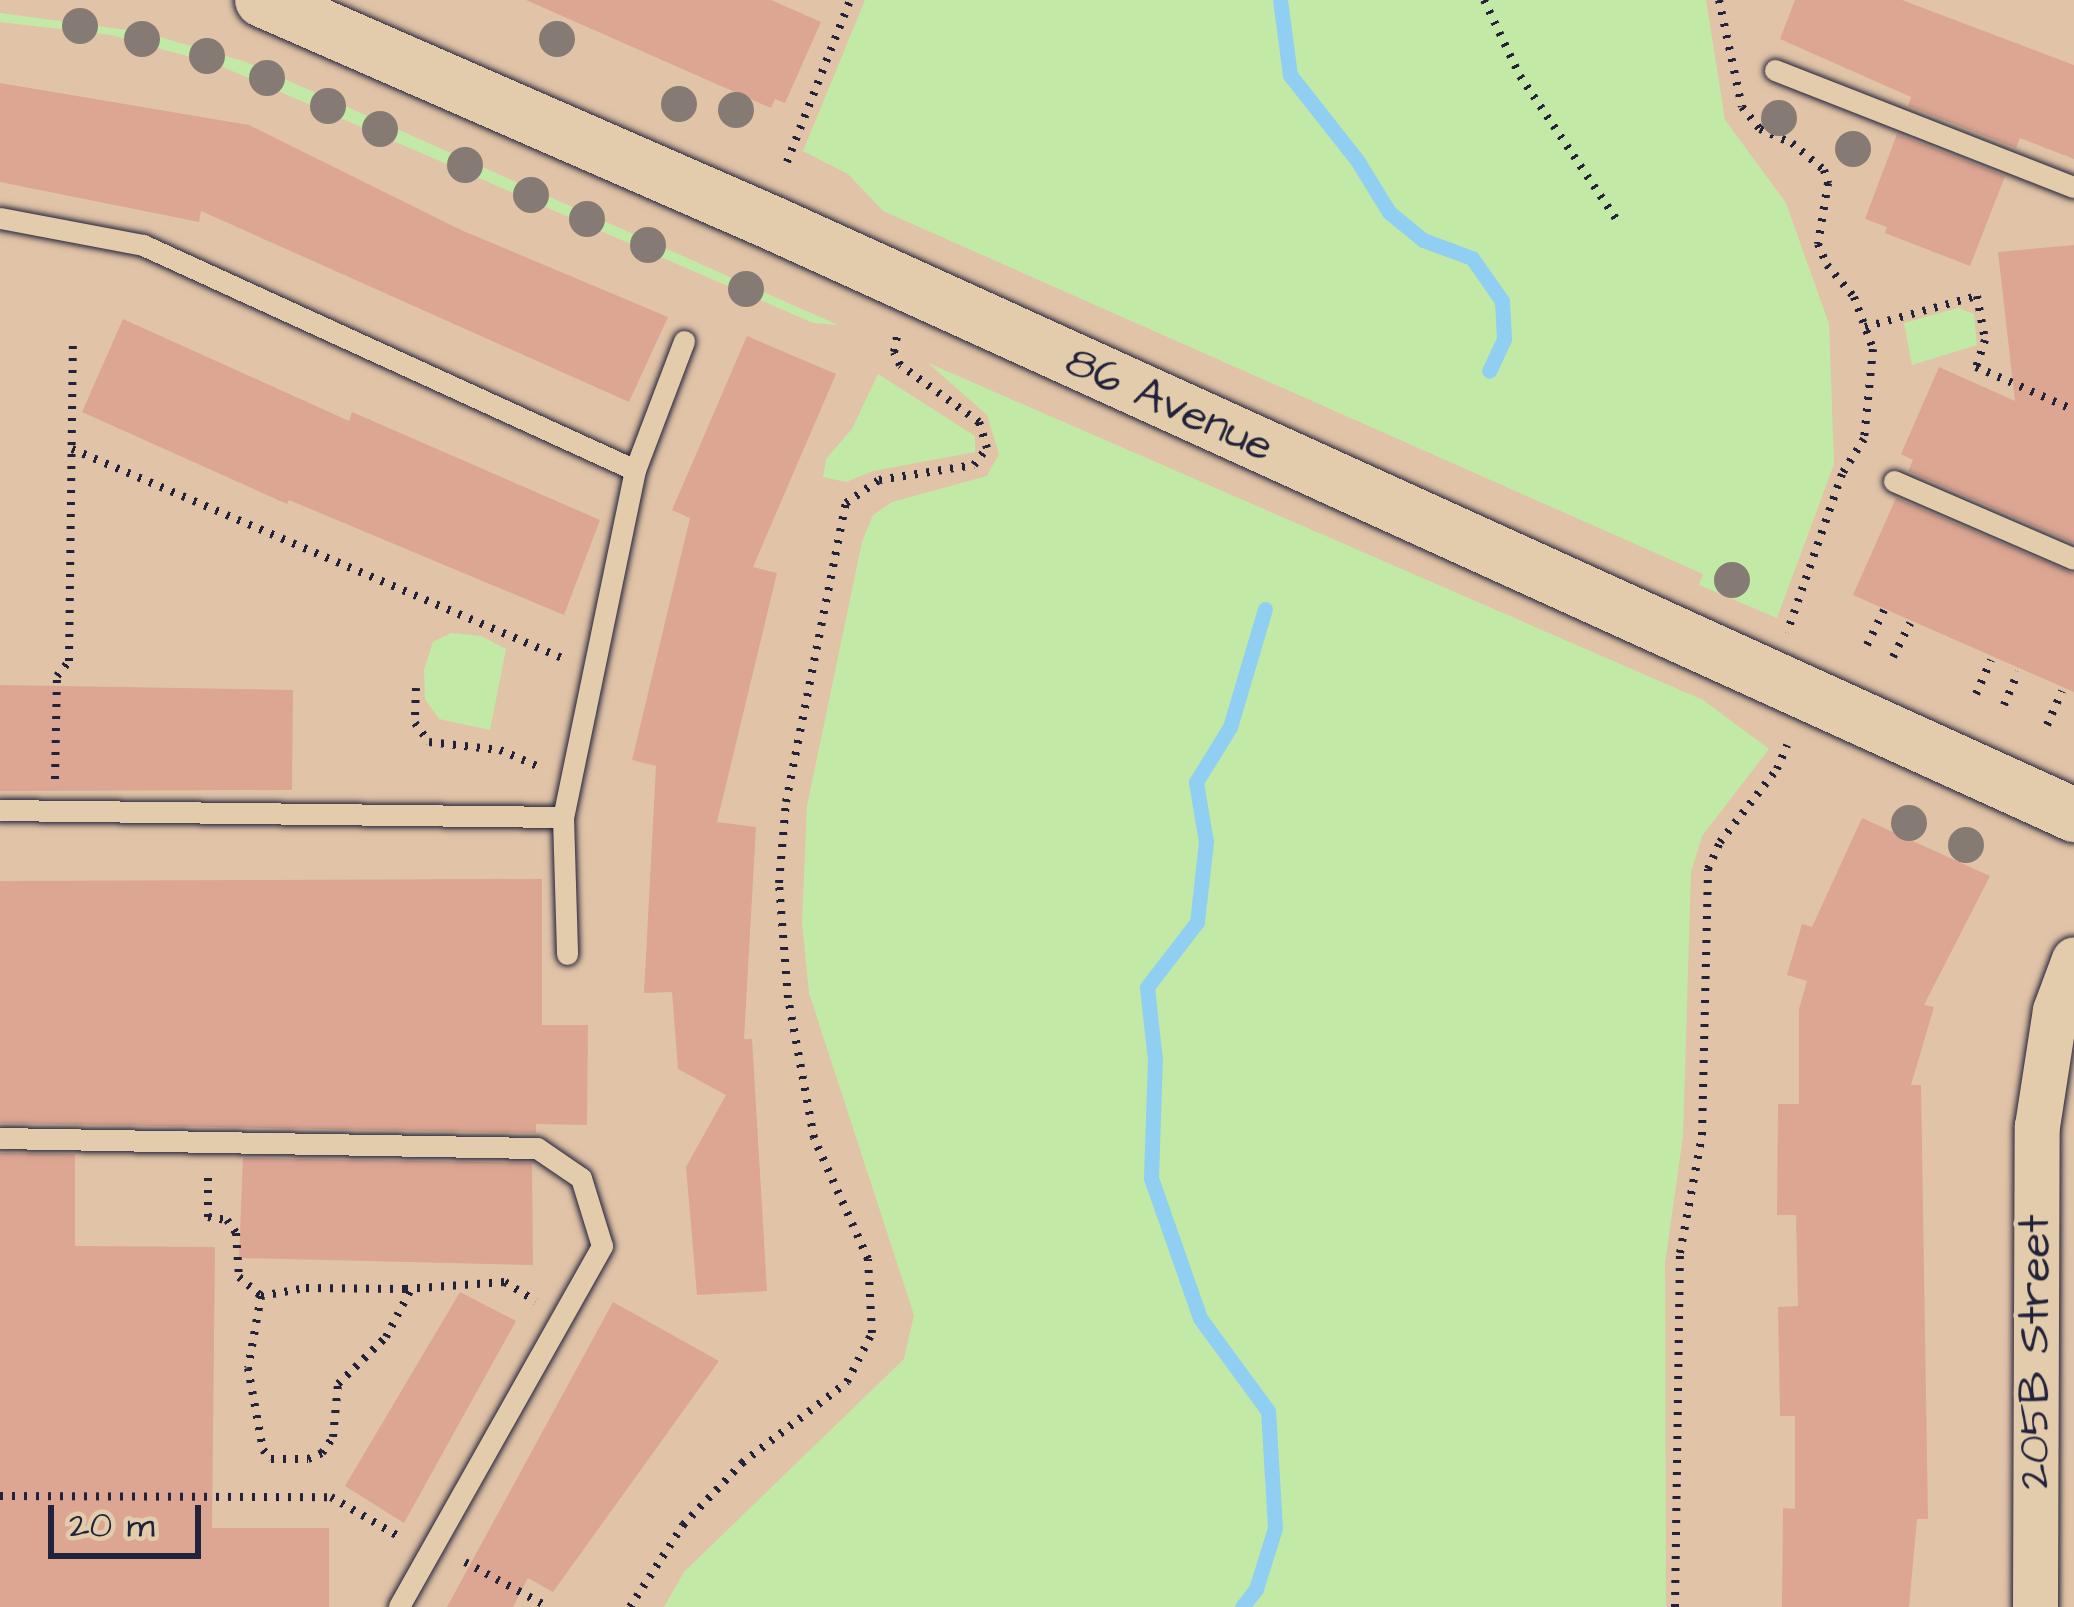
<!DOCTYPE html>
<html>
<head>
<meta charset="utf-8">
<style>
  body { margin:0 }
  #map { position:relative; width:2074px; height:1607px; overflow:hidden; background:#e1c4a7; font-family:"Architects Daughter",sans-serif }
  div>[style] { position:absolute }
  .green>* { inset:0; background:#c2eaa6 }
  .stream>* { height:15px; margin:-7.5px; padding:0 7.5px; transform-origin:7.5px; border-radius:7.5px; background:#91cff2 }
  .building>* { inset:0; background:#dca692 }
  .path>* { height:8px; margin-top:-4px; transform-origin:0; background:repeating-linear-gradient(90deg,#22223b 0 3px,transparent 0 12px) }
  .roads { filter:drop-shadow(0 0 3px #22223b) drop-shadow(0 0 3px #22223b) }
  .service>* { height:21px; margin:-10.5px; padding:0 10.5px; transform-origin:10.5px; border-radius:10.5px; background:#e2ccac }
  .minor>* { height:45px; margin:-22.5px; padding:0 22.5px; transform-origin:22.5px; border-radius:22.5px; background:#e2ccac }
  .tertiary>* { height:54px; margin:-27px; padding:0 27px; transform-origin:27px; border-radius:27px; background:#e2ccac }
  .trees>* { width:36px; height:36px; margin:-18px; border-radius:50%; background:#857b74 }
  span { translate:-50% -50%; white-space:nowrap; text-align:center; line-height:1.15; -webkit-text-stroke:9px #e2ccac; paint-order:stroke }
  .street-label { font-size:45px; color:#22223b }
  .scale { position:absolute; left:48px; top:1505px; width:153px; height:54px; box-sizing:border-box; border:6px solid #22223b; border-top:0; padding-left:15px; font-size:36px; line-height:42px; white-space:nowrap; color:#22223b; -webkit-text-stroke:9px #e2ccac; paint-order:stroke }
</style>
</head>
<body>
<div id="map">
  <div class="green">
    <div style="clip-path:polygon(865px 0,1706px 0,1725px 120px,1786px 203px,1829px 324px,1834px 464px,1777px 618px,1699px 585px,1703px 574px,883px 211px,848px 174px,803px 151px)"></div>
    <div style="clip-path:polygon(0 13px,142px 32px,246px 62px,838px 325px,813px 323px,216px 64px,111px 35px,0 22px)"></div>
    <div style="clip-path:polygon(1958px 308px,1974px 314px,1977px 345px,1912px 365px,1904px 323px)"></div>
    <div style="clip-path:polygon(928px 363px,1703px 700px,1769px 749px,1702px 836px,1691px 872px,1683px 1136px,1665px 1263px,1666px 1607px,664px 1607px,684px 1572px,904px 1359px,914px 1315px,809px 993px,802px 922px,807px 806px,862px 542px,873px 515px,892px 502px,987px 476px,999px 454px,987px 415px)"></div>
    <div style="clip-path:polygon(878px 374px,975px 436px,975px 452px,873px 471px,846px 482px,823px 477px,826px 459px,852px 429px)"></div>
    <div style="clip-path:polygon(451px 633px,481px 636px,506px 649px,490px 730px,439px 719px,425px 699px,424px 670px,433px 642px)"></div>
  </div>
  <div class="stream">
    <div style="left:1280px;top:0;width:76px;rotate:82.4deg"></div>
    <div style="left:1290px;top:75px;width:108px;rotate:51.8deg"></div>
    <div style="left:1357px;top:160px;width:61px;rotate:58.4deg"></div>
    <div style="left:1389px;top:212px;width:44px;rotate:39.5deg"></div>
    <div style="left:1423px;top:240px;width:52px;rotate:20.2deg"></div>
    <div style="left:1472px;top:258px;width:52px;rotate:55.1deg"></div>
    <div style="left:1502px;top:301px;width:38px;rotate:87deg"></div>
    <div style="left:1504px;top:339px;width:35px;rotate:115deg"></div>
    <div style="left:1242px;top:1607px;width:23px;rotate:-52deg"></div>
    <div style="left:1256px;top:1589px;width:64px;rotate:-72.7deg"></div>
    <div style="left:1275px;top:1528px;width:117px;rotate:-93.4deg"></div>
    <div style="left:1268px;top:1411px;width:115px;rotate:-126.2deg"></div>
    <div style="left:1200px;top:1318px;width:148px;rotate:-109.3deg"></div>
    <div style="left:1151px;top:1178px;width:118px;rotate:-88.1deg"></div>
    <div style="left:1155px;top:1060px;width:73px;rotate:-96.3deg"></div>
    <div style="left:1147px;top:987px;width:82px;rotate:-52.4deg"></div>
    <div style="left:1197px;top:922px;width:81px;rotate:-83.6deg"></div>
    <div style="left:1206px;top:842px;width:61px;rotate:-99.5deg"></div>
    <div style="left:1196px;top:782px;width:65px;rotate:-58.3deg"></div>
    <div style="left:1230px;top:727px;width:123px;rotate:-73.5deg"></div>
  </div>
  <div class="building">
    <div style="clip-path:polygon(526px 0,771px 0,821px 22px,785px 103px,775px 99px,771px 108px)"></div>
    <div style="clip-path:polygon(1795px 0,1902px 0,2074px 65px,2074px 159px,2020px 138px,2016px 148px,1908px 106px,1911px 97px,1780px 39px)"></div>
    <div style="clip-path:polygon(0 83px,249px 125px,461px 230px,668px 317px,629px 402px,201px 211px,199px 222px,0 182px)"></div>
    <div style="clip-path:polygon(1897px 134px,2005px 176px,1970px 266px,1885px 233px,1887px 227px,1865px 219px)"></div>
    <div style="clip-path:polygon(2074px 245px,2074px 543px,1908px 471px,1913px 460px,1901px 454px,1939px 367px,2015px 401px,1998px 252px)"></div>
    <div style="clip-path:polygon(123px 319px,349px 421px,352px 412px,600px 520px,564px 615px,289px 500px,287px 504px,82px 412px)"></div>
    <div style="clip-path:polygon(747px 336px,836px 374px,753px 567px,777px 573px,717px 822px,756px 827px,744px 1039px,752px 1039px,767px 1291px,697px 1295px,686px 1167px,726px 1095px,678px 1069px,672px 992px,644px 993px,656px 766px,632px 760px,690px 518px,672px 510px)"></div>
    <div style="clip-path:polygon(1896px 498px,2074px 574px,2074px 692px,1853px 595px)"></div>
    <div style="clip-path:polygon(0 685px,293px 690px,292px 790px,0 791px)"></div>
    <div style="clip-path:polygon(1862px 818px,1990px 876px,1924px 1005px,1934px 1007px,1911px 1085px,1921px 1085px,1928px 1519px,1917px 1519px,1909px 1607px,1782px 1607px,1783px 1508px,1795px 1509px,1795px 1416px,1780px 1416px,1778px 1307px,1798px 1306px,1796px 1215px,1777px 1215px,1778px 1104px,1799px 1104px,1799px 1009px,1807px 981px,1787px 975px,1802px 924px,1812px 927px)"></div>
    <div style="clip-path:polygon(542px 879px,542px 1025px,588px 1025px,587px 1125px,536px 1124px,536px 1133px,0 1123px,0 881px)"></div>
    <div style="clip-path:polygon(0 1153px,75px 1154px,75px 1246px,215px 1247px,212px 1528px,329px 1528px,329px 1607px,0 1607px)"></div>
    <div style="clip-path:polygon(243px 1158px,532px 1163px,533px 1265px,239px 1258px)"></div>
    <div style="clip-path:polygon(460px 1292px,516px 1321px,404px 1523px,345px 1486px)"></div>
    <div style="clip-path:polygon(613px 1302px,719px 1361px,553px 1592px,528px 1578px,513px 1607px,447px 1607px)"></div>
  </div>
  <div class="path">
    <div style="left:1484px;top:0;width:84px;rotate:64.7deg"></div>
    <div style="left:1520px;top:76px;width:172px;rotate:56.1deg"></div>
    <div style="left:1719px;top:0;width:109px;rotate:77.9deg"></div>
    <div style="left:1742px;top:107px;width:28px;rotate:51deg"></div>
    <div style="left:1760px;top:129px;width:35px;rotate:24deg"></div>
    <div style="left:1792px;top:143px;width:42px;rotate:40.2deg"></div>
    <div style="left:1824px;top:170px;width:14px;rotate:73deg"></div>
    <div style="left:1828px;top:183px;width:62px;rotate:99.3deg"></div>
    <div style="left:1818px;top:244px;width:23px;rotate:67deg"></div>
    <div style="left:1827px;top:265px;width:42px;rotate:49.8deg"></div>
    <div style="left:1854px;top:297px;width:55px;rotate:69.9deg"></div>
    <div style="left:1873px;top:349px;width:90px;rotate:95.7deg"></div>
    <div style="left:1864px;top:439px;width:41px;rotate:122.2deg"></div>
    <div style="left:1842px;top:474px;width:168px;rotate:109.1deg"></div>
    <div style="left:787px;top:162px;width:174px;rotate:-68.7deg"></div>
    <div style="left:1865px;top:327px;width:116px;rotate:-15.5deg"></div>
    <div style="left:1977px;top:296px;width:45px;rotate:79.7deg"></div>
    <div style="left:1985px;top:340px;width:28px;rotate:108deg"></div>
    <div style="left:1976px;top:367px;width:107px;rotate:23.7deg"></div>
    <div style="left:72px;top:449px;width:533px;rotate:23.1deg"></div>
    <div style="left:1867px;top:645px;width:39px;rotate:-64deg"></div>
    <div style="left:1893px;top:657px;width:38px;rotate:-63deg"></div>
    <div style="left:416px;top:688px;width:35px;rotate:92deg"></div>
    <div style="left:415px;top:723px;width:24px;rotate:54deg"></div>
    <div style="left:429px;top:742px;width:71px;rotate:6.4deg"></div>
    <div style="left:500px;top:750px;width:40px;rotate:23.4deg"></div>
    <div style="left:1976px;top:694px;width:37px;rotate:-66deg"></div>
    <div style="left:2004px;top:705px;width:36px;rotate:-67deg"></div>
    <div style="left:2047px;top:725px;width:37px;rotate:-66deg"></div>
    <div style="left:55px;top:779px;width:103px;rotate:-88.9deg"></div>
    <div style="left:57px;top:676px;width:19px;rotate:-51deg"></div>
    <div style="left:69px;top:661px;width:321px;rotate:-89.3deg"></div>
    <div style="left:208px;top:1178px;width:39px;rotate:90deg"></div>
    <div style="left:208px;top:1217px;width:19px;rotate:9deg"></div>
    <div style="left:227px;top:1220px;width:16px;rotate:55deg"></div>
    <div style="left:236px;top:1233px;width:44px;rotate:86.1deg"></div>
    <div style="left:239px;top:1277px;width:29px;rotate:41deg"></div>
    <div style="left:261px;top:1296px;width:46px;rotate:-10.1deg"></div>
    <div style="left:306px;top:1288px;width:99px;rotate:0.6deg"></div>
    <div style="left:405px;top:1289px;width:100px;rotate:-4deg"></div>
    <div style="left:505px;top:1282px;width:36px;rotate:32deg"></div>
    <div style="left:261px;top:1296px;width:73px;rotate:100.2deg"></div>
    <div style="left:248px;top:1368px;width:83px;rotate:79.6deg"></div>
    <div style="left:263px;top:1450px;width:12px;rotate:48deg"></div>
    <div style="left:271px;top:1459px;width:37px"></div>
    <div style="left:308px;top:1459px;width:15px;rotate:-23deg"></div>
    <div style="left:322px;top:1453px;width:19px;rotate:-55deg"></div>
    <div style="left:333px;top:1437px;width:53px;rotate:-84.6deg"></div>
    <div style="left:338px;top:1384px;width:67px;rotate:-44.4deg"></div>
    <div style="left:386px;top:1337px;width:54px;rotate:-62.5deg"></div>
    <div style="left:0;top:1496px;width:331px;rotate:0.2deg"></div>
    <div style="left:331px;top:1497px;width:78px;rotate:30.2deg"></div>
    <div style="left:465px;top:1562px;width:94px;rotate:28.5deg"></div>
    <div style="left:630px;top:1607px;width:98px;rotate:-57.1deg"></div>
    <div style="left:683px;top:1525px;width:86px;rotate:-46.4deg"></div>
    <div style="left:742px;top:1463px;width:133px;rotate:-37.6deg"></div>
    <div style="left:847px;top:1382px;width:55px;rotate:-63deg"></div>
    <div style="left:872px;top:1333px;width:74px;rotate:-93.1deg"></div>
    <div style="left:868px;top:1259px;width:133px;rotate:-114.1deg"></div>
    <div style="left:814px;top:1138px;width:142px;rotate:-100.5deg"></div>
    <div style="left:788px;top:998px;width:115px;rotate:-94.5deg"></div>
    <div style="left:779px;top:883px;width:81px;rotate:-85.1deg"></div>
    <div style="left:786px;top:802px;width:305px;rotate:-78.7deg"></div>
    <div style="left:846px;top:503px;width:40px;rotate:-34.9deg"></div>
    <div style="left:879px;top:480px;width:96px;rotate:-9deg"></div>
    <div style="left:974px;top:465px;width:21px;rotate:-53deg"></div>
    <div style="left:987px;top:448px;width:27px;rotate:-107deg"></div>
    <div style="left:979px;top:422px;width:97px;rotate:-144.2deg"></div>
    <div style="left:900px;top:365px;width:14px;rotate:-115deg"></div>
    <div style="left:894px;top:352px;width:16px;rotate:-79deg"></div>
    <div style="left:1675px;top:1607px;width:354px;rotate:-89.2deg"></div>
    <div style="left:1680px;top:1253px;width:120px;rotate:-79.4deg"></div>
    <div style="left:1702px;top:1135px;width:266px;rotate:-88.7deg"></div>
    <div style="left:1708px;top:869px;width:30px;rotate:-66deg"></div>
    <div style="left:1720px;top:842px;width:93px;rotate:-52deg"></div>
    <div style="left:1777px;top:769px;width:26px;rotate:-67deg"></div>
  </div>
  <div class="roads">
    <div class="service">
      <div style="left:1775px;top:70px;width:321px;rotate:21.4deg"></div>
      <div style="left:0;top:218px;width:146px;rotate:10.7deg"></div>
      <div style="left:143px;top:245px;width:541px;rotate:24.58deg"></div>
      <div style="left:635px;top:470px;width:354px;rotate:101.7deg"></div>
      <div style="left:563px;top:817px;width:563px;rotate:-179.29deg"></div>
      <div style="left:635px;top:470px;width:138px;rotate:-69.2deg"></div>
      <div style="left:1894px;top:481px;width:196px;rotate:23.4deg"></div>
      <div style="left:563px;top:817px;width:137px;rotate:88.3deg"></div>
      <div style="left:0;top:1138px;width:537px;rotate:1.07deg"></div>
      <div style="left:537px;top:1148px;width:53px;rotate:34.3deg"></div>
      <div style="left:581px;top:1178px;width:71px;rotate:72.8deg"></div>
      <div style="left:602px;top:1246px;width:414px;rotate:119.4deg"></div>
    </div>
    <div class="minor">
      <div style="left:2035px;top:1607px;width:481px;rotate:-89.8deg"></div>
      <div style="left:2037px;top:1126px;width:117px;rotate:-81.2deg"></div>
      <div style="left:2055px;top:1010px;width:54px;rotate:-69.6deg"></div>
    </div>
    <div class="tertiary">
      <div style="left:262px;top:0;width:554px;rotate:23.61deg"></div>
      <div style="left:770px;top:222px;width:1433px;rotate:24.45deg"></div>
    </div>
  </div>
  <div class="trees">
    <div style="left:80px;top:26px"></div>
    <div style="left:142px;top:39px"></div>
    <div style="left:557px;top:39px"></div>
    <div style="left:207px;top:56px"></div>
    <div style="left:267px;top:78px"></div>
    <div style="left:679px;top:104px"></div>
    <div style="left:328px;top:106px"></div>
    <div style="left:736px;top:110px"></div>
    <div style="left:1779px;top:118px"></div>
    <div style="left:380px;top:129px"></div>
    <div style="left:1853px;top:149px"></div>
    <div style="left:465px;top:165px"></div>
    <div style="left:531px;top:195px"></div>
    <div style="left:587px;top:219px"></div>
    <div style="left:648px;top:245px"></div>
    <div style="left:746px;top:289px"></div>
    <div style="left:1732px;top:580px"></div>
    <div style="left:1909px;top:823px"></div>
    <div style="left:1966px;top:845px"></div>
  </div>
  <div class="street-label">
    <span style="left:1169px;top:405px;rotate:24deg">86 Avenue</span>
    <span style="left:2036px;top:1352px;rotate:-90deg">205B Street</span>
  </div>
  <div class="scale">20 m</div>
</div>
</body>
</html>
